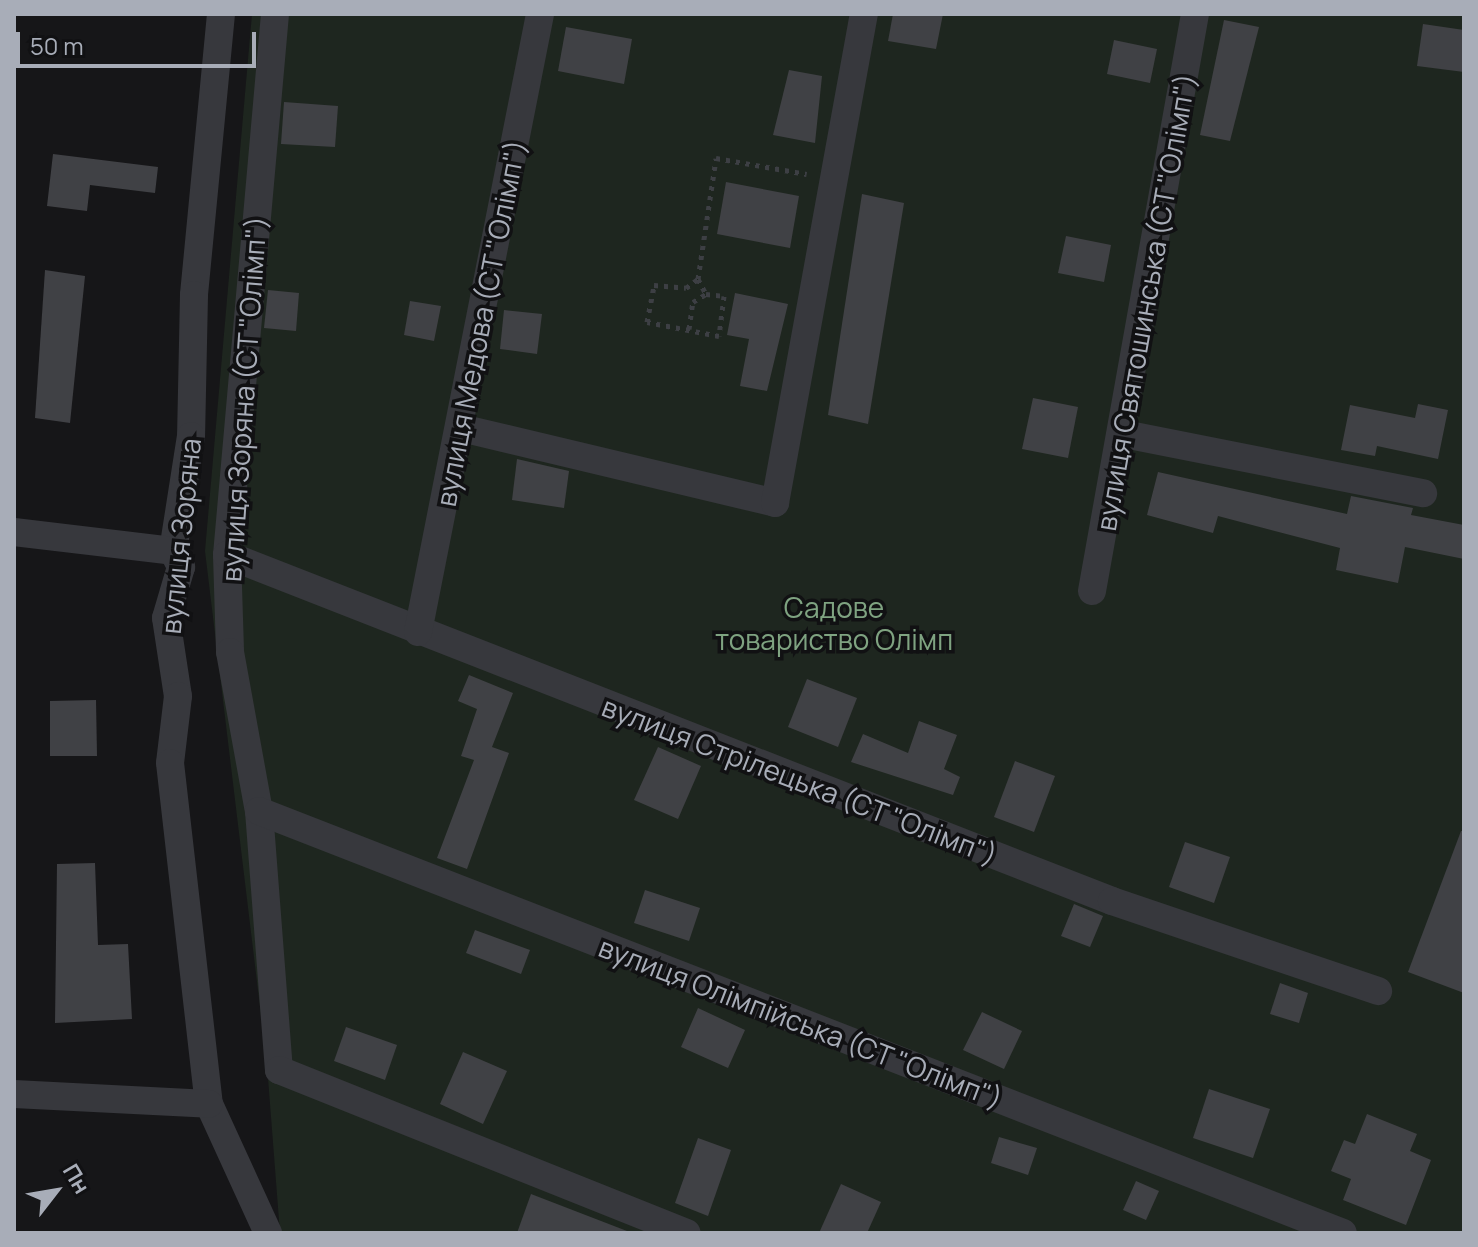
<!DOCTYPE html>
<html>
<head>
<meta charset="utf-8">
<style>
  body { margin:0 }
  #map { position:relative; width:1478px; height:1247px; overflow:hidden; background:#161618; font-family:Manrope,sans-serif }
  div>[style] { position:absolute }
  .green>* { inset:0; background:#1e261f }
  .building>* { inset:0; background:#404145 }
  .path>* { height:5px; margin-top:-2.5px; transform-origin:0; background:repeating-linear-gradient(90deg,#3d3f44 0 4px,transparent 0 10px) }
  .street>* { height:28px; margin:-14px; padding:0 14px; transform-origin:14px; border-radius:14px; background:#37383d }
  span { translate:-50% -50%; white-space:nowrap; text-align:center; line-height:1.15; -webkit-text-stroke:7px #111113; paint-order:stroke }
  .street-label { font-size:28px; color:#a8adb8 }
  .park-label { font-size:28px; color:#7fa381 }
  .frame { position:absolute; inset:0; border:16px solid #a8adb8; pointer-events:none }
  .north { position:absolute; left:16px; top:1151px; width:80px; height:80px; -webkit-text-stroke:6px #111113; paint-order:stroke; rotate:59deg; font-size:22px; font-weight:700; line-height:32px; text-align:center; color:#a8adb8 }
  .north::after { content:''; display:block; margin:auto; width:28px; height:36px; background:#a8adb8; clip-path:polygon(50% 0,100% 100%,50% 72%,0 100%) }
  .scale { position:absolute; left:16px; top:32px; width:240px; height:36px; box-sizing:border-box; border:4px solid #a8adb8; border-top:0; padding-left:10px; font-size:24px; line-height:28px; white-space:nowrap; color:#a8adb8; -webkit-text-stroke:6px #111113; paint-order:stroke }
</style>
</head>
<body>
<div id="map">
  <div class="green">
    <div style="clip-path:polygon(252px 14px,1464px 14px,1464px 1233px,280px 1233px,267px 1065px,205px 551px)"></div>
  </div>
  <div class="building">
    <div style="clip-path:polygon(893px 14px,943px 14px,936px 49px,888px 41px)"></div>
    <div style="clip-path:polygon(1224px 20px,1259px 27px,1230px 141px,1200px 135px)"></div>
    <div style="clip-path:polygon(1423px 24px,1464px 30px,1464px 72px,1417px 66px)"></div>
    <div style="clip-path:polygon(566px 27px,632px 39px,624px 84px,558px 71px)"></div>
    <div style="clip-path:polygon(1114px 40px,1157px 49px,1150px 83px,1107px 74px)"></div>
    <div style="clip-path:polygon(789px 70px,822px 76px,815px 143px,773px 135px)"></div>
    <div style="clip-path:polygon(284px 102px,338px 106px,335px 147px,281px 144px)"></div>
    <div style="clip-path:polygon(53px 154px,158px 167px,155px 193px,90px 185px,87px 211px,47px 206px)"></div>
    <div style="clip-path:polygon(726px 182px,799px 196px,790px 248px,717px 234px)"></div>
    <div style="clip-path:polygon(862px 194px,904px 203px,868px 424px,828px 415px)"></div>
    <div style="clip-path:polygon(1066px 236px,1111px 245px,1104px 282px,1058px 273px)"></div>
    <div style="clip-path:polygon(45px 270px,85px 276px,70px 423px,35px 418px)"></div>
    <div style="clip-path:polygon(268px 290px,299px 293px,296px 331px,264px 328px)"></div>
    <div style="clip-path:polygon(735px 293px,788px 304px,767px 391px,740px 386px,749px 339px,727px 335px)"></div>
    <div style="clip-path:polygon(410px 301px,441px 306px,434px 341px,404px 335px)"></div>
    <div style="clip-path:polygon(504px 310px,542px 314px,537px 354px,500px 349px)"></div>
    <div style="clip-path:polygon(1033px 398px,1078px 407px,1068px 458px,1022px 449px)"></div>
    <div style="clip-path:polygon(1418px 404px,1448px 410px,1438px 459px,1377px 446px,1375px 456px,1341px 450px,1350px 405px,1415px 418px)"></div>
    <div style="clip-path:polygon(517px 459px,569px 471px,564px 508px,512px 500px)"></div>
    <div style="clip-path:polygon(1158px 472px,1347px 514px,1351px 496px,1413px 508px,1411px 515px,1464px 525px,1464px 559px,1405px 547px,1398px 583px,1336px 570px,1340px 548px,1218px 516px,1213px 533px,1147px 515px)"></div>
    <div style="clip-path:polygon(469px 675px,513px 693px,492px 747px,509px 753px,467px 869px,437px 858px,474px 760px,461px 756px,477px 709px,458px 701px)"></div>
    <div style="clip-path:polygon(807px 679px,857px 698px,838px 747px,788px 727px)"></div>
    <div style="clip-path:polygon(96px 700px,97px 756px,50px 756px,50px 701px)"></div>
    <div style="clip-path:polygon(919px 721px,957px 735px,944px 769px,960px 777px,953px 795px,851px 762px,863px 734px,908px 753px)"></div>
    <div style="clip-path:polygon(658px 747px,701px 766px,678px 819px,634px 800px)"></div>
    <div style="clip-path:polygon(1015px 761px,1055px 776px,1034px 832px,994px 817px)"></div>
    <div style="clip-path:polygon(1461px 831px,1464px 831px,1464px 993px,1408px 972px)"></div>
    <div style="clip-path:polygon(1185px 842px,1230px 857px,1214px 903px,1169px 887px)"></div>
    <div style="clip-path:polygon(95px 863px,98px 945px,128px 944px,132px 1019px,55px 1023px,57px 864px)"></div>
    <div style="clip-path:polygon(645px 890px,700px 908px,689px 941px,634px 923px)"></div>
    <div style="clip-path:polygon(1074px 904px,1103px 916px,1090px 947px,1061px 936px)"></div>
    <div style="clip-path:polygon(475px 930px,530px 950px,521px 974px,466px 953px)"></div>
    <div style="clip-path:polygon(1280px 983px,1308px 993px,1299px 1023px,1270px 1014px)"></div>
    <div style="clip-path:polygon(698px 1008px,745px 1030px,728px 1068px,681px 1047px)"></div>
    <div style="clip-path:polygon(982px 1012px,1022px 1031px,1004px 1069px,963px 1050px)"></div>
    <div style="clip-path:polygon(346px 1027px,397px 1045px,385px 1080px,334px 1061px)"></div>
    <div style="clip-path:polygon(463px 1052px,507px 1071px,483px 1124px,440px 1104px)"></div>
    <div style="clip-path:polygon(1209px 1089px,1270px 1109px,1253px 1158px,1193px 1138px)"></div>
    <div style="clip-path:polygon(1367px 1114px,1417px 1134px,1410px 1151px,1431px 1160px,1406px 1225px,1343px 1200px,1351px 1179px,1331px 1171px,1344px 1140px,1355px 1144px)"></div>
    <div style="clip-path:polygon(999px 1137px,1037px 1148px,1028px 1175px,991px 1163px)"></div>
    <div style="clip-path:polygon(698px 1138px,731px 1150px,708px 1216px,675px 1203px)"></div>
    <div style="clip-path:polygon(1136px 1181px,1159px 1191px,1146px 1220px,1123px 1210px)"></div>
    <div style="clip-path:polygon(841px 1184px,881px 1202px,867px 1233px,819px 1233px)"></div>
    <div style="clip-path:polygon(531px 1194px,627px 1231px,627px 1233px,517px 1233px)"></div>
  </div>
  <div class="path">
    <div style="left:698px;top:279px;width:17px;rotate:62deg"></div>
    <div style="left:706px;top:294px;width:18px;rotate:6deg"></div>
    <div style="left:724px;top:296px;width:40px;rotate:97.1deg"></div>
    <div style="left:719px;top:336px;width:73px;rotate:-169deg"></div>
    <div style="left:647px;top:322px;width:38px;rotate:-79deg"></div>
    <div style="left:654px;top:285px;width:32px;rotate:5deg"></div>
    <div style="left:686px;top:288px;width:15px;rotate:-37deg"></div>
    <div style="left:698px;top:279px;width:122px;rotate:-81.5deg"></div>
    <div style="left:716px;top:158px;width:92px;rotate:10deg"></div>
    <div style="left:689px;top:329px;width:27px;rotate:-82deg"></div>
    <div style="left:693px;top:302px;width:15px;rotate:-32deg"></div>
  </div>
  <div class="street">
    <div style="left:221px;top:14px;width:282px;rotate:95.5deg"></div>
    <div style="left:194px;top:295px;width:141px;rotate:91.2deg"></div>
    <div style="left:191px;top:436px;width:116px;rotate:98.9deg"></div>
    <div style="left:173px;top:551px;width:18px;rotate:63deg"></div>
    <div style="left:181px;top:567px;width:53px;rotate:106.4deg"></div>
    <div style="left:166px;top:618px;width:79px;rotate:81.3deg"></div>
    <div style="left:178px;top:696px;width:67px;rotate:96.8deg"></div>
    <div style="left:170px;top:763px;width:343px;rotate:83.5deg"></div>
    <div style="left:209px;top:1104px;width:142px;rotate:65.4deg"></div>
    <div style="left:275px;top:14px;width:543px;rotate:95.07deg"></div>
    <div style="left:227px;top:555px;width:97px;rotate:88.2deg"></div>
    <div style="left:230px;top:652px;width:162px;rotate:79.7deg"></div>
    <div style="left:259px;top:811px;width:260px;rotate:85.6deg"></div>
    <div style="left:279px;top:1070px;width:439px;rotate:21.8deg"></div>
    <div style="left:461px;top:428px;width:323px;rotate:13.4deg"></div>
    <div style="left:775px;top:503px;width:497px;rotate:-79.7deg"></div>
    <div style="left:1124px;top:434px;width:305px;rotate:11.2deg"></div>
    <div style="left:14px;top:532px;width:160px;rotate:6.8deg"></div>
    <div style="left:227px;top:555px;width:950px;rotate:21.35deg"></div>
    <div style="left:1112px;top:901px;width:281px;rotate:18.7deg"></div>
    <div style="left:1092px;top:591px;width:586px;rotate:-79.88deg"></div>
    <div style="left:418px;top:632px;width:630px;rotate:-78.83deg"></div>
    <div style="left:259px;top:811px;width:1163px;rotate:21.27deg"></div>
    <div style="left:14px;top:1094px;width:195px;rotate:2.9deg"></div>
  </div>
  <div class="street-label">
    <span style="left:1145px;top:302px;rotate:-80deg">вулиця Святошинська (СТ "Олімп")</span>
    <span style="left:480px;top:323px;rotate:-79deg">вулиця Медова (СТ "Олімп")</span>
    <span style="left:243px;top:399px;rotate:-86deg">вулиця Зоряна (СТ "Олімп")</span>
    <span style="left:180px;top:536px;rotate:-84deg">вулиця Зоряна</span>
    <span style="left:800px;top:780px;rotate:21deg">вулиця Стрілецька (СТ "Олімп")</span>
    <span style="left:801px;top:1022px;rotate:21deg">вулиця Олімпійська (СТ "Олімп")</span>
  </div>
  <div class="park-label">
    <span style="left:834px;top:623px">Садове<br>товариство Олімп</span>
  </div>
  <div class="frame"></div>
  <div class="north">Пн</div>
  <div class="scale">50 m</div>
</div>
</body>
</html>
